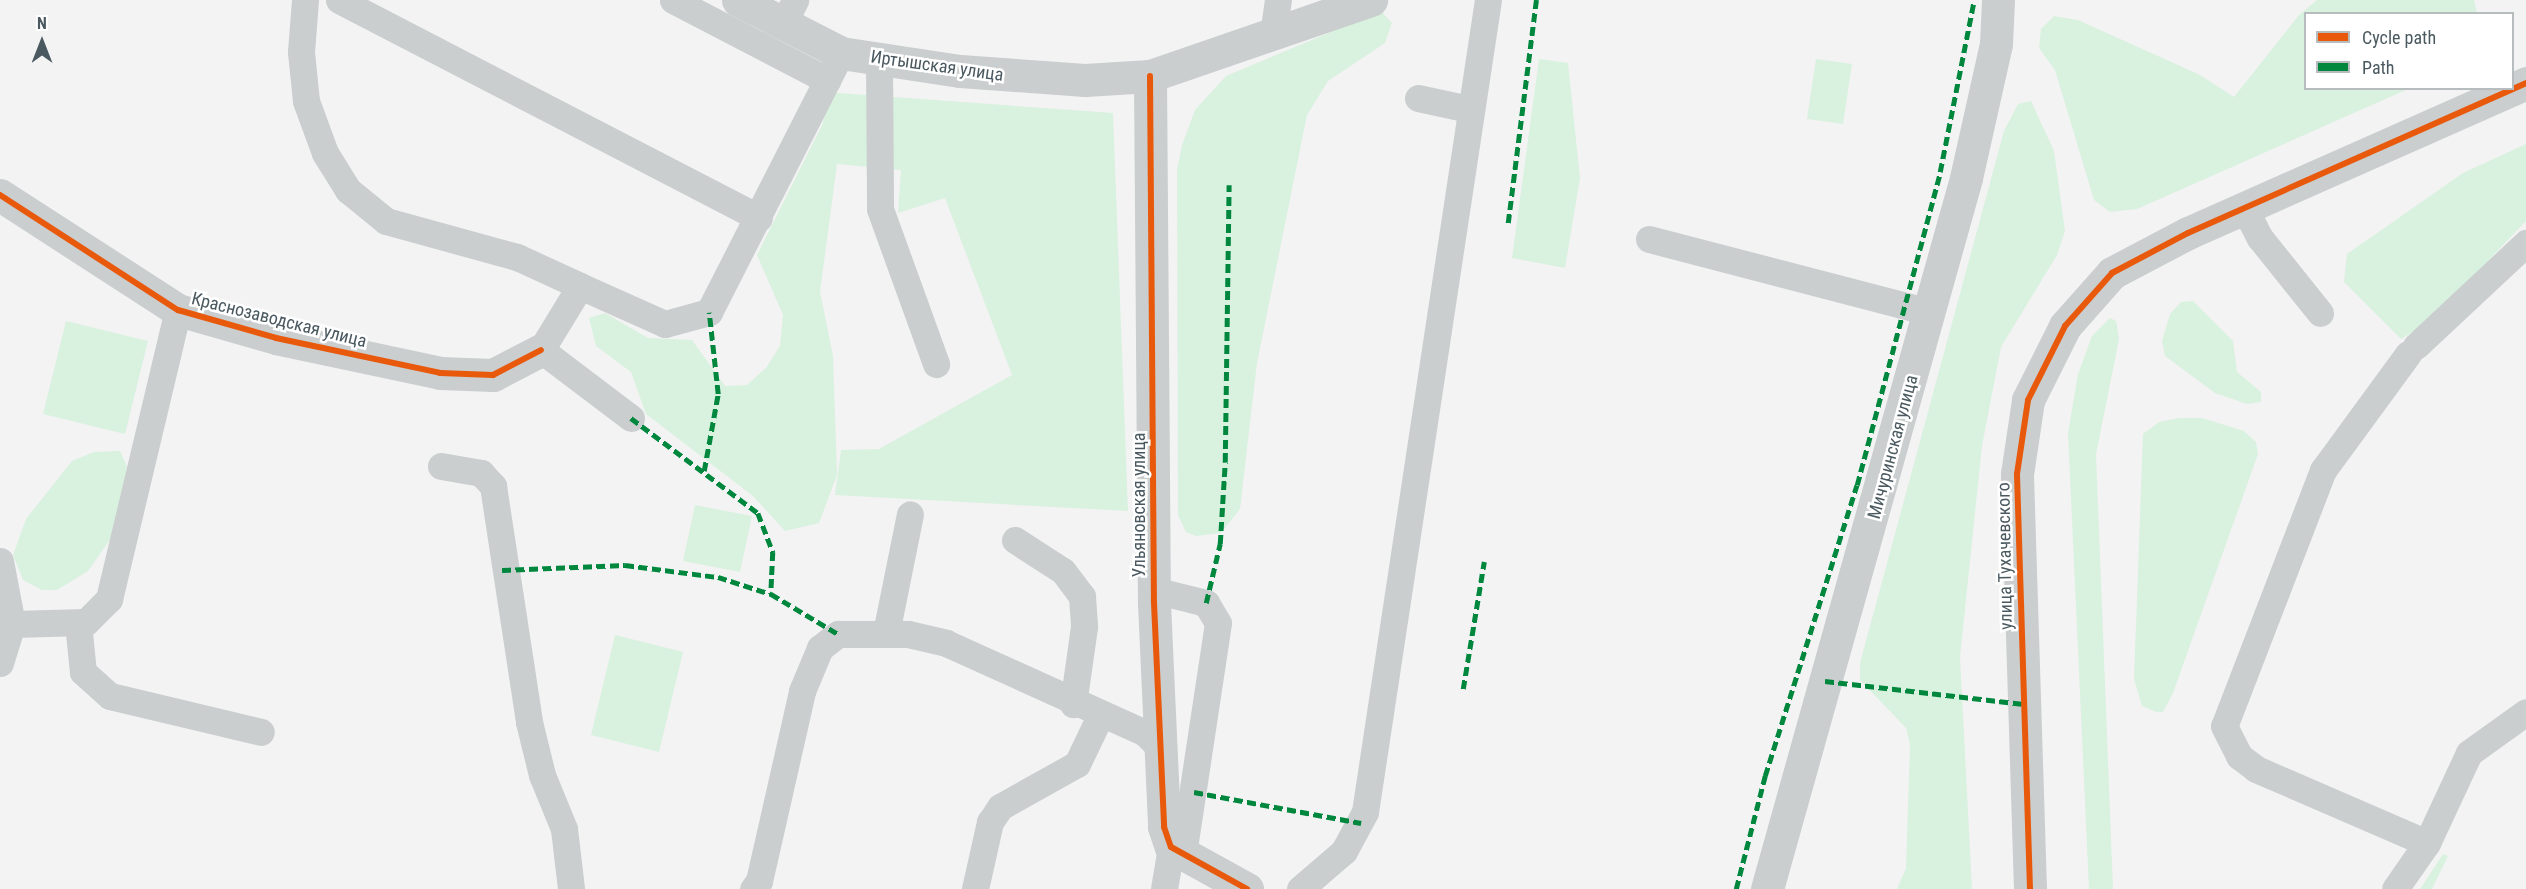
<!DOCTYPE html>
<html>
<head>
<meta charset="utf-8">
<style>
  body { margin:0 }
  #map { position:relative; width:2526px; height:889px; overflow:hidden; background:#f3f3f3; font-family:"Roboto Condensed",sans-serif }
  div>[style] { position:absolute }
  .green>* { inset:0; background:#d9f1df }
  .service>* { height:27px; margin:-13.5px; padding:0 13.5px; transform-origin:13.5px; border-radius:13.5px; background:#cacecf }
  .minor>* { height:33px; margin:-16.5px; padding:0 16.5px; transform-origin:16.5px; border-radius:16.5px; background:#cacecf }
  .tertiary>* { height:33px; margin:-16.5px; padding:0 16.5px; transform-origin:16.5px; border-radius:16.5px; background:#cacecf }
  .quiet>* { height:4.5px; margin-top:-2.25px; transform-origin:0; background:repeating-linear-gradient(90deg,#00873e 0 9px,transparent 0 13.5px) }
  .cycleway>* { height:6px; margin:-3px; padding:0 3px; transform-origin:3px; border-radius:3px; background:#e8590c }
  span { translate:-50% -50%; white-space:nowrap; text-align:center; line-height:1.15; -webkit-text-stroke:5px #fff; paint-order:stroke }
  .street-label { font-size:18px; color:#4a5960 }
  .legend { position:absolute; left:2304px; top:12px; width:210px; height:78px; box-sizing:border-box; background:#fff; border:2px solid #b7bdbf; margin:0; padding:8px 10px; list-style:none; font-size:18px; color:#4a5960 }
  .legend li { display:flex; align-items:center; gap:12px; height:30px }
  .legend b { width:30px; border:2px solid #b7bdbf }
  .north { position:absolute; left:12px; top:12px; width:60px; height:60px; -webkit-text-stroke:4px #fff; paint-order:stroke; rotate:0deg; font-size:16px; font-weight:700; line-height:24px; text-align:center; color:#4a5960 }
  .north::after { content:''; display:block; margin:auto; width:21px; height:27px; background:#4a5960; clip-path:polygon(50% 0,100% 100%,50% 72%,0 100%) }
</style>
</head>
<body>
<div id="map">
  <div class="green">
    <div style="clip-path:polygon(2317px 0,2474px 0,2477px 13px,2306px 14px,2306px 88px,2408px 89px,2137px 209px,2110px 212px,2094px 200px,2055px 70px,2039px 48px,2041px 29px,2054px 16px,2078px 20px,2200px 75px,2234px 97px,2299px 15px)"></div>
    <div style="clip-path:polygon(1381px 11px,1392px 23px,1385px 43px,1328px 81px,1307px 115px,1257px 363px,1240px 509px,1221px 533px,1196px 536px,1186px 532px,1178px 515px,1177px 170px,1182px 145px,1195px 110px,1226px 76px)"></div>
    <div style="clip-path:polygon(1539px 59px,1568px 63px,1580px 178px,1565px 268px,1512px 258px)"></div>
    <div style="clip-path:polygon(1816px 59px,1852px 64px,1843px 124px,1807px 119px)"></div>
    <div style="clip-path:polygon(825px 92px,1113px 113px,1128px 511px,835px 495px,841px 450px,879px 449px,1012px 375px,945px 198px,898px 213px,901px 170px,837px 164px,820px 292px,833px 356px,837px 475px,819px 523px,785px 531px,753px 496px,646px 414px,631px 372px,596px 346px,589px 318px,605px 313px,648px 338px,692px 340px,725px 386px,747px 385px,766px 368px,780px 346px,783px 315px,757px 255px,823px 123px)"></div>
    <div style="clip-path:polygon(2031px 101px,2054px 151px,2065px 231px,2057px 255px,2001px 347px,1982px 446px,1960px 657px,1972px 889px,1897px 889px,1906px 868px,1910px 745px,1906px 728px,1860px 680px,1860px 663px,2004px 131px,2018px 104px)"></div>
    <div style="clip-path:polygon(2526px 144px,2526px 221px,2431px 321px,2401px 339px,2344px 282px,2347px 254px,2463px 173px)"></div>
    <div style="clip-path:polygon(2193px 301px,2233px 341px,2237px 372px,2261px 392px,2261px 402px,2247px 404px,2215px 393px,2165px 356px,2162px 341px,2170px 314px,2181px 302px)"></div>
    <div style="clip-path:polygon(2110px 318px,2116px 321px,2119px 339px,2096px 454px,2113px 889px,2089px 889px,2068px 433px,2078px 374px,2092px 336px)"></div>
    <div style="clip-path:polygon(66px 321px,148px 341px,125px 434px,43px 414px)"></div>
    <div style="clip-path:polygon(2179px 418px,2202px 418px,2244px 431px,2256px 442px,2258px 454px,2173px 693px,2163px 712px,2156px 712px,2142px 706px,2134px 679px,2143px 434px,2159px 422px)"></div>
    <div style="clip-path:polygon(120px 451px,131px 475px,114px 534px,88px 571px,57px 590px,42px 590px,23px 580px,13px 555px,26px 519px,72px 461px,94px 452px)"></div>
    <div style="clip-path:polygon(695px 505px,752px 516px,740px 572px,683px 561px)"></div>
    <div style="clip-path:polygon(615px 635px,683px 652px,659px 752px,591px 735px)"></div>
    <div style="clip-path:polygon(2443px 854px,2448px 856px,2432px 889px,2420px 889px)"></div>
  </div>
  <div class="service">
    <div style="left:305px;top:0;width:52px;rotate:94.4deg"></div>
    <div style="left:301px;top:52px;width:49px;rotate:84.2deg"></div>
    <div style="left:306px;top:101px;width:55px;rotate:69.9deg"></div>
    <div style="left:325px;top:153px;width:44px;rotate:58.1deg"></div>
    <div style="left:348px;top:190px;width:49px;rotate:39.2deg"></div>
    <div style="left:386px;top:221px;width:136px;rotate:15.4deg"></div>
    <div style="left:517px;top:257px;width:69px;rotate:24.7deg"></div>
    <div style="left:339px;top:0;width:473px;rotate:27.4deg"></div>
    <div style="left:673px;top:0;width:174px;rotate:27.5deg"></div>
    <div style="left:783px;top:24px;width:27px;rotate:-63deg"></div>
    <div style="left:1273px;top:35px;width:35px;rotate:-82deg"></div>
    <div style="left:879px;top:57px;width:152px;rotate:89.6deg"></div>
    <div style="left:880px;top:209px;width:165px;rotate:70.1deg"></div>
    <div style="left:1418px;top:98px;width:52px;rotate:12.2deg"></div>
    <div style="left:2246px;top:211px;width:30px;rotate:63deg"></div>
    <div style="left:2260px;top:238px;width:96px;rotate:51.3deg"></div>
    <div style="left:1649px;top:239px;width:289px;rotate:14.6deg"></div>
    <div style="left:2416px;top:346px;width:151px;rotate:-43.1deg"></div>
    <div style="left:2408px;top:354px;width:144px;rotate:126.2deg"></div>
    <div style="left:2323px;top:470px;width:274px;rotate:111.1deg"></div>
    <div style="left:2224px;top:726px;width:34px;rotate:63deg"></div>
    <div style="left:2239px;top:756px;width:21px;rotate:37deg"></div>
    <div style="left:2256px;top:769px;width:186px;rotate:23.4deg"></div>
    <div style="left:631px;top:418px;width:113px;rotate:-142.9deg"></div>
    <div style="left:541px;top:350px;width:75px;rotate:-58.6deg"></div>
    <div style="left:580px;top:286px;width:93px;rotate:24.1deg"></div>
    <div style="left:665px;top:324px;width:46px;rotate:-15.3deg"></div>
    <div style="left:709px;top:312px;width:291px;rotate:-63deg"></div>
    <div style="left:441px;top:466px;width:41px;rotate:9.9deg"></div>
    <div style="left:481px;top:473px;width:18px;rotate:47deg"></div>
    <div style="left:493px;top:486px;width:239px;rotate:81.3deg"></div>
    <div style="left:529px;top:722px;width:55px;rotate:76.2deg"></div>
    <div style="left:542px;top:775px;width:58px;rotate:67.8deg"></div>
    <div style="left:564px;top:829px;width:60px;rotate:83.3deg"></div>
    <div style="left:1015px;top:540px;width:57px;rotate:32.9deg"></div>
    <div style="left:1063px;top:571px;width:31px;rotate:53deg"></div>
    <div style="left:1082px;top:596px;width:31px;rotate:86deg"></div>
    <div style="left:1084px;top:627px;width:78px;rotate:98.1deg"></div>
    <div style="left:0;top:561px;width:64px;rotate:79.2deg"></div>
    <div style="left:1154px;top:590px;width:54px;rotate:14deg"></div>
    <div style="left:1206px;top:603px;width:23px;rotate:59deg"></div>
    <div style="left:1218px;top:623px;width:234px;rotate:98.6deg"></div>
    <div style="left:78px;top:623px;width:49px;rotate:84.2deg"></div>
    <div style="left:83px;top:672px;width:36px;rotate:42deg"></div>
    <div style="left:110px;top:696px;width:155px;rotate:13.4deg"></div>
    <div style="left:886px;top:633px;width:121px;rotate:-78.6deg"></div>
    <div style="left:0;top:663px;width:41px;rotate:-72.9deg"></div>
    <div style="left:12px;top:624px;width:74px;rotate:-1.5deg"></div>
    <div style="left:86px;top:622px;width:33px;rotate:-45deg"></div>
    <div style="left:109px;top:599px;width:297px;rotate:-76.6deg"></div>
    <div style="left:753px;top:889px;width:10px;rotate:-53deg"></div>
    <div style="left:759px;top:881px;width:195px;rotate:-77.2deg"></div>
    <div style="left:802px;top:691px;width:47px;rotate:-67.3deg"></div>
    <div style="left:820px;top:648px;width:23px;rotate:-38deg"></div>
    <div style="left:838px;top:634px;width:70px"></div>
    <div style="left:908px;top:634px;width:39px;rotate:13deg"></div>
    <div style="left:946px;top:643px;width:218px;rotate:24.3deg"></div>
    <div style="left:1145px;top:733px;width:17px;rotate:45deg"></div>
    <div style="left:975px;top:889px;width:69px;rotate:-77.4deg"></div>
    <div style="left:990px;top:822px;width:18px;rotate:-56deg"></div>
    <div style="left:1000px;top:807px;width:88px;rotate:-29.2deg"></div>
    <div style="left:1077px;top:764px;width:53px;rotate:-64.4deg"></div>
    <div style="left:1164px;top:889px;width:43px;rotate:-80.5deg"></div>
    <div style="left:1300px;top:889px;width:58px;rotate:-40.8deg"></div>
    <div style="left:1344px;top:851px;width:44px;rotate:-61.7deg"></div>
    <div style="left:1365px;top:812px;width:821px;rotate:-81.39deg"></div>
    <div style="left:2395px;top:889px;width:56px;rotate:-55.2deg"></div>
    <div style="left:2427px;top:843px;width:99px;rotate:-65deg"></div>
    <div style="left:2469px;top:753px;width:70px;rotate:-35.7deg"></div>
  </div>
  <div class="minor">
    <div style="left:738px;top:0;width:116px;rotate:27.2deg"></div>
    <div style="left:841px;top:53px;width:120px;rotate:8.6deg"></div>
    <div style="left:960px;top:71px;width:125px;rotate:4.1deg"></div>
    <div style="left:1085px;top:80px;width:65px;rotate:-3.5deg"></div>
    <div style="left:1150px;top:76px;width:234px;rotate:-19deg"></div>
    <div style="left:1150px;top:76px;width:527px;rotate:89.57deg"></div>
    <div style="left:1154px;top:603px;width:224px;rotate:87.4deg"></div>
    <div style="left:1164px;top:827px;width:21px;rotate:71deg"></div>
    <div style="left:1171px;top:847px;width:87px;rotate:28.9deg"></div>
    <div style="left:0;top:195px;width:212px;rotate:32.9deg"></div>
    <div style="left:178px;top:310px;width:102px;rotate:15.9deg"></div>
    <div style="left:276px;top:338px;width:168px;rotate:12deg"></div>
    <div style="left:440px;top:373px;width:53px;rotate:2.2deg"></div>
    <div style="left:493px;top:375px;width:54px;rotate:-27.5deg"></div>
  </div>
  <div class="tertiary">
    <div style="left:1767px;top:889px;width:738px;rotate:-74.36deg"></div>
    <div style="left:1966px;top:178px;width:137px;rotate:-77.4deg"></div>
    <div style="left:1996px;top:44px;width:44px;rotate:-87.4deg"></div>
    <div style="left:2030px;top:889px;width:415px;rotate:-91.8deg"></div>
    <div style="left:2017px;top:474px;width:75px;rotate:-81.5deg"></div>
    <div style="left:2028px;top:400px;width:83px;rotate:-63.4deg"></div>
    <div style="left:2065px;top:326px;width:71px;rotate:-48.4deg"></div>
    <div style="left:2112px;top:273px;width:86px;rotate:-27.8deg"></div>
    <div style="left:2188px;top:233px;width:370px;rotate:-23.9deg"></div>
  </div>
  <div class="quiet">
    <div style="left:1508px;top:223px;width:225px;rotate:-82.8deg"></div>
    <div style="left:631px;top:418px;width:159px;rotate:36.8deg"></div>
    <div style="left:758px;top:513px;width:42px;rotate:69deg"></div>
    <div style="left:773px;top:552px;width:42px;rotate:92.7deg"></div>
    <div style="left:704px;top:471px;width:78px;rotate:-79.7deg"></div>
    <div style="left:718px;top:394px;width:82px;rotate:-96.3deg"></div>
    <div style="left:502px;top:570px;width:123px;rotate:-2.3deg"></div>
    <div style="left:625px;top:565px;width:94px;rotate:7.4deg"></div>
    <div style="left:718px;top:577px;width:56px;rotate:17.8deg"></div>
    <div style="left:771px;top:594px;width:78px;rotate:30.8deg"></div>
    <div style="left:1206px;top:603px;width:61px;rotate:-76.7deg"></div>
    <div style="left:1220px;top:544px;width:82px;rotate:-86.5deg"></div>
    <div style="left:1225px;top:462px;width:277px;rotate:-89.2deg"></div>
    <div style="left:1825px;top:681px;width:200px;rotate:6.6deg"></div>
    <div style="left:1463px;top:689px;width:129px;rotate:-80.6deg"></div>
    <div style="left:1194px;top:792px;width:170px;rotate:10.5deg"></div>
    <div style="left:1736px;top:889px;width:117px;rotate:-75.6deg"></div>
    <div style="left:1765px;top:776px;width:305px;rotate:-72.5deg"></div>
    <div style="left:1857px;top:485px;width:324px;rotate:-75.1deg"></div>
    <div style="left:1940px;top:172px;width:175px;rotate:-78.8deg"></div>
  </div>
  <div class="cycleway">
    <div style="left:1150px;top:76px;width:527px;rotate:89.57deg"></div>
    <div style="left:1154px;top:603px;width:224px;rotate:87.4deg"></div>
    <div style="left:1164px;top:827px;width:21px;rotate:71deg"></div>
    <div style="left:1171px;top:847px;width:87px;rotate:28.9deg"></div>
    <div style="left:0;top:195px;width:212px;rotate:32.9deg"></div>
    <div style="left:178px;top:310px;width:102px;rotate:15.9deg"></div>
    <div style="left:276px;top:338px;width:168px;rotate:12deg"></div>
    <div style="left:440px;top:373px;width:53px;rotate:2.2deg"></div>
    <div style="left:493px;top:375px;width:54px;rotate:-27.5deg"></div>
    <div style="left:2030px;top:889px;width:415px;rotate:-91.8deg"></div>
    <div style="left:2017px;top:474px;width:75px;rotate:-81.5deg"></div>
    <div style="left:2028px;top:400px;width:83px;rotate:-63.4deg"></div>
    <div style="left:2065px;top:326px;width:71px;rotate:-48.4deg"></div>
    <div style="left:2112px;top:273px;width:86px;rotate:-27.8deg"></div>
    <div style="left:2188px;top:233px;width:370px;rotate:-23.9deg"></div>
  </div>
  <div class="street-label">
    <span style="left:937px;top:66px;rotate:8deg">Иртышская улица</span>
    <span style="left:279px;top:320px;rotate:14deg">Краснозаводская улица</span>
    <span style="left:1893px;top:447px;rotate:-75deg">Мичуринская улица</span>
    <span style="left:1139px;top:505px;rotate:-90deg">Ульяновская улица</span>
    <span style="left:2005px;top:556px;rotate:-91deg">улица Тухачевского</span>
  </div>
  <ul class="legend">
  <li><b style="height:8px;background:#e8590c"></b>Cycle path</li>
  <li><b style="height:8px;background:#00873e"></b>Path</li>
  </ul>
  <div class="north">N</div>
</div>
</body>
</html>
